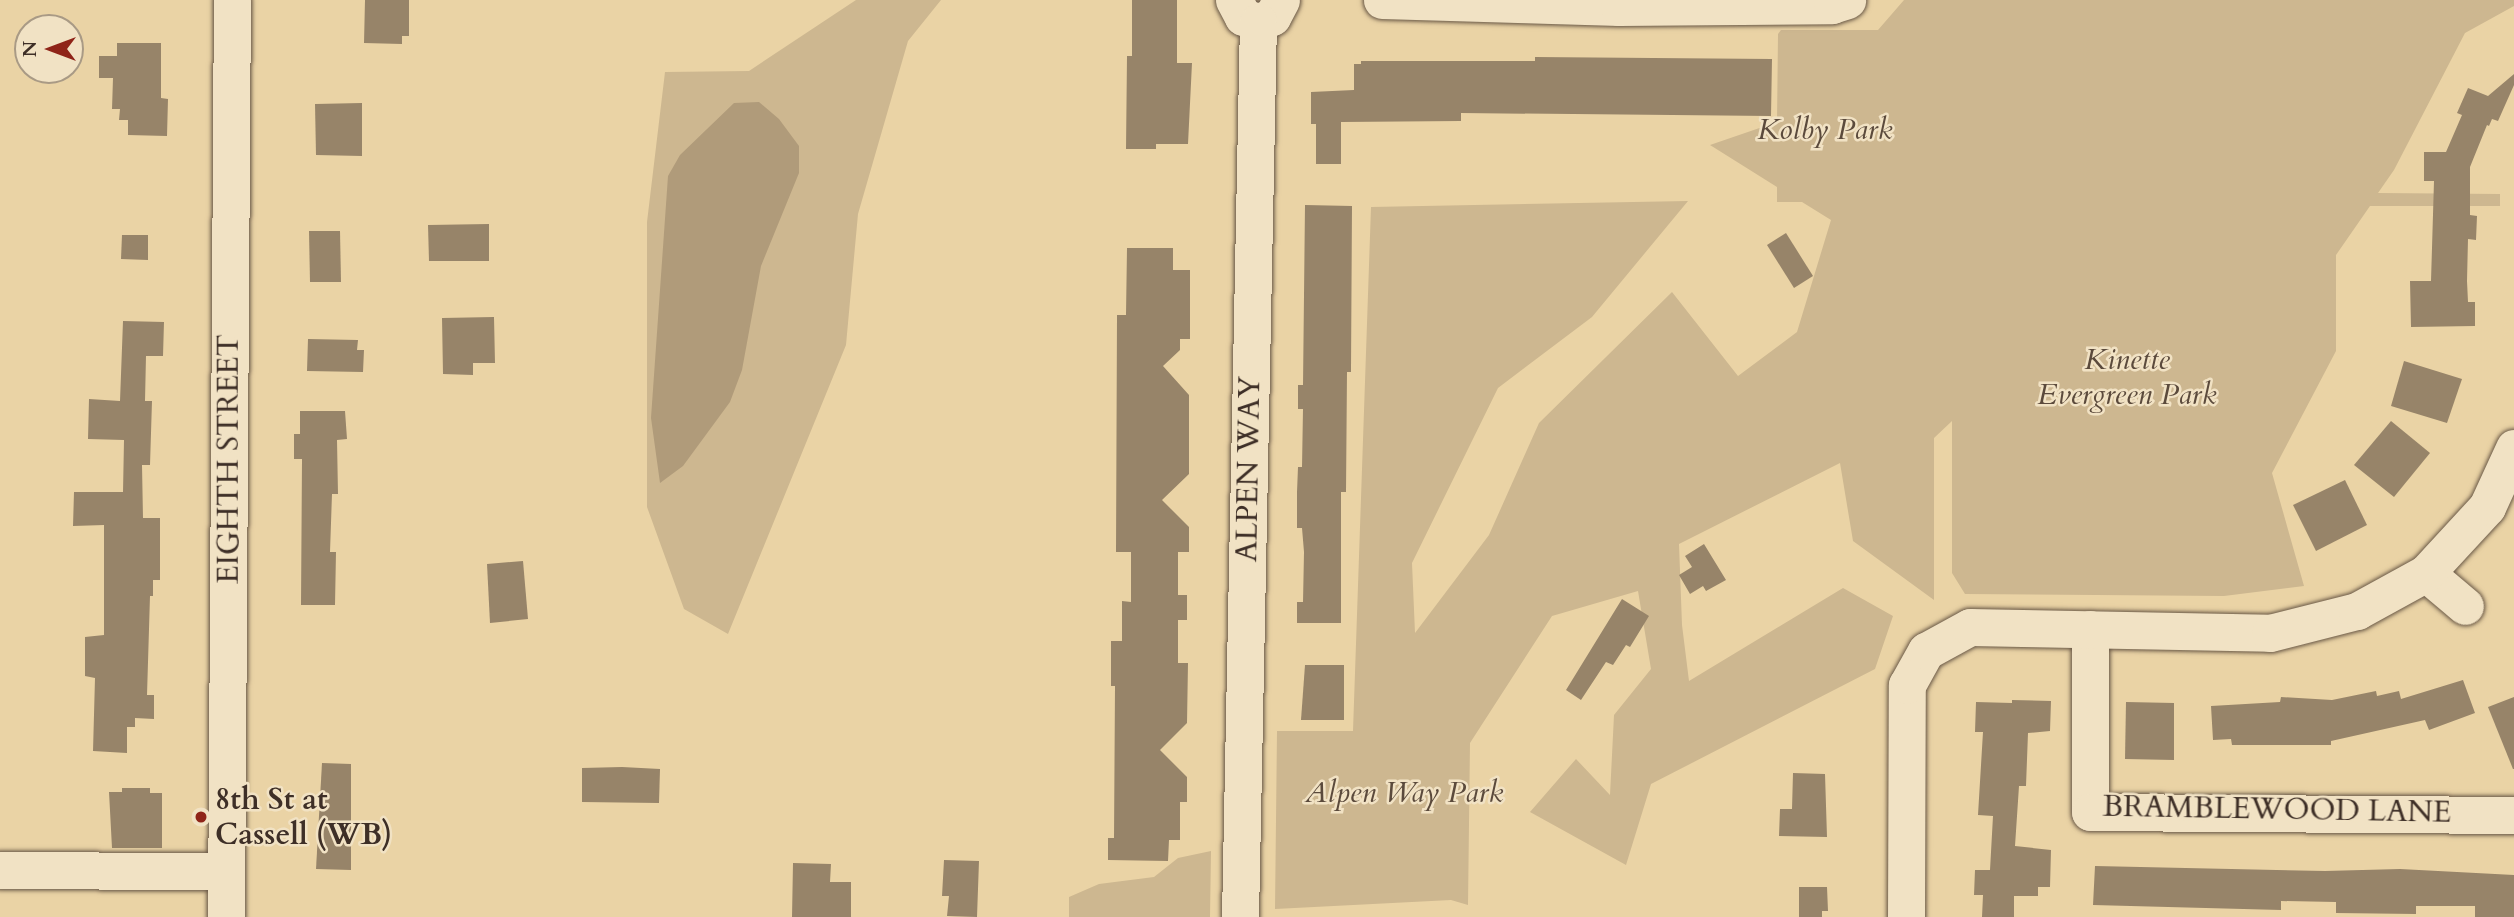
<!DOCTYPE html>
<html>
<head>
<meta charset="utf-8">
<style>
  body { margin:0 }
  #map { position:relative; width:2514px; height:917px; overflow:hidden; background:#ead3a5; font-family:Cardo,serif }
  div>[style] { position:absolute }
  .green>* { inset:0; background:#cdb790 }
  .water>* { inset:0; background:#b09b7a }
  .building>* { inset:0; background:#978469 }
  .roads { filter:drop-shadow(0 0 2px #695846) drop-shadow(0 0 2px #695846) }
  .minor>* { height:37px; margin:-18.5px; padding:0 18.5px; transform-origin:18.5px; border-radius:18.5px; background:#f1e2c4 }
  .dots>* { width:19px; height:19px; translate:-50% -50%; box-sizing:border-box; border:4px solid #f1e2c4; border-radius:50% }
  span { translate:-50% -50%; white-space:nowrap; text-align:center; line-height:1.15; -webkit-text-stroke:5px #f1e2c4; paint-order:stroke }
  .park-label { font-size:30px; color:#5b4a3c; font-style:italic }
  .street-label { font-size:30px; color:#3e2f27 }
  .poi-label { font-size:30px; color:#3e2f27; font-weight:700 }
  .left { translate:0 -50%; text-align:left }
  .north { position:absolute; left:14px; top:14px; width:70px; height:70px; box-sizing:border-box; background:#f1e2c4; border:2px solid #a99a85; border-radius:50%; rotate:270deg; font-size:19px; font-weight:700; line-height:28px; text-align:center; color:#3e2f27 }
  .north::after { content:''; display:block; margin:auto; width:24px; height:32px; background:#8f2418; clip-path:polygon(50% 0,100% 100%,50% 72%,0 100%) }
</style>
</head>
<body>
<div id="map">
  <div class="green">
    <div style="clip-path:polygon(856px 0,941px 0,908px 41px,858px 214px,846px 345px,728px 634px,684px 609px,647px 507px,647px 222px,665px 72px,749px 71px)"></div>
    <div style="clip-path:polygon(1904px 0,2514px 0,2514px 6px,2465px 33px,2394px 170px,2378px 193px,2500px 194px,2500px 206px,2370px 206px,2336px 255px,2336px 351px,2272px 473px,2304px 586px,2224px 596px,1965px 594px,1952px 573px,1952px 421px,1934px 438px,1934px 600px,1853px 541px,1840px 463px,1679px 544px,1682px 625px,1689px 681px,1843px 588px,1893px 616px,1875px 669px,1651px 784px,1626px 865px,1530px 812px,1576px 759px,1610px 795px,1614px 715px,1651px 669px,1638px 591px,1552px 616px,1470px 743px,1468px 905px,1451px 900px,1275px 909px,1277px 731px,1353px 731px,1371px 207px,1688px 201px,1592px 317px,1498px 388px,1412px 563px,1415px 633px,1489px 535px,1539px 423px,1672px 292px,1738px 376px,1797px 332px,1831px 220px,1802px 202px,1777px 202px,1777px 187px,1710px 145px,1777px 122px,1778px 34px,1781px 30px,1878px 30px)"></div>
    <div style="clip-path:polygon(1211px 851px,1210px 917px,1069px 917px,1069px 897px,1099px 884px,1154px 877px,1178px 858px)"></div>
  </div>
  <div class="water">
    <div style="clip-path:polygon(759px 102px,779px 119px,799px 146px,799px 173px,761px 266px,742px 370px,730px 402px,683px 466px,660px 483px,651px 418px,668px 176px,680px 155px,734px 103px)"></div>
  </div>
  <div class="building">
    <div style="clip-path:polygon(365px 0,409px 0,409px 36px,402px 36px,402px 44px,364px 43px)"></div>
    <div style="clip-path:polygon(1132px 0,1177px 0,1177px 63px,1192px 63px,1188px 144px,1156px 144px,1156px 149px,1126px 149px,1127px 56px,1132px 56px)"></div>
    <div style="clip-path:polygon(117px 43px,161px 43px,161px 98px,168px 99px,167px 136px,128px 135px,128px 120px,119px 120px,120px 109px,112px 109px,113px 78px,99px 78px,99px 56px,117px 56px)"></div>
    <div style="clip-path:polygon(1535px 57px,1772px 59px,1771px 116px,1461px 113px,1461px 121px,1341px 122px,1341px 164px,1316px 164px,1316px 124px,1311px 124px,1311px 92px,1354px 90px,1354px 64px,1361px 64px,1361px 61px,1535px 61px)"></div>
    <div style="clip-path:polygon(2514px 74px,2514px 85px,2498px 121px,2492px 119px,2489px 126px,2487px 125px,2470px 167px,2470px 215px,2477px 216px,2476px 240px,2468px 239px,2467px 281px,2468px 302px,2475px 302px,2475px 326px,2411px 327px,2410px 281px,2431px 281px,2434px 181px,2424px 181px,2424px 152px,2446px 152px,2462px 115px,2457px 113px,2468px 88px,2488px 96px)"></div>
    <div style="clip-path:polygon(362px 103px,362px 156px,316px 155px,315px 104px)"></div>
    <div style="clip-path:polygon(1305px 205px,1352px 206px,1351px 372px,1347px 372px,1346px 492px,1341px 492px,1341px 623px,1297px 623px,1297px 602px,1303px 602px,1304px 552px,1302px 528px,1297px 528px,1297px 492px,1298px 467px,1302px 467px,1303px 409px,1298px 409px,1298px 385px,1303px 385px)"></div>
    <div style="clip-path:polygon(489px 224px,489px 261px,429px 261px,428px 225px)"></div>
    <div style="clip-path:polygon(309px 231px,340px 231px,341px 282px,310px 282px)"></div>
    <div style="clip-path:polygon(1786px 233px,1813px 276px,1794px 288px,1767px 245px)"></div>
    <div style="clip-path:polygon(122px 235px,148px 235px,148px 260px,121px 259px)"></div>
    <div style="clip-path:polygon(1127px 248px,1173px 248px,1173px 270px,1190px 270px,1190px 339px,1180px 339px,1180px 350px,1163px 366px,1189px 395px,1189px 474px,1162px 500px,1189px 527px,1189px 552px,1178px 552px,1178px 595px,1187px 595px,1187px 620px,1178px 620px,1178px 663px,1188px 663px,1187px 723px,1160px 750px,1187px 777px,1187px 802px,1180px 802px,1180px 840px,1169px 840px,1168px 861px,1108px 860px,1108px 838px,1114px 838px,1115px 686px,1111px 686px,1111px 641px,1122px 641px,1122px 601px,1131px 602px,1131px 552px,1116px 552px,1117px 315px,1126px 315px)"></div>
    <div style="clip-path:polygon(494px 317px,495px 363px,473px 363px,473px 375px,443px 374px,442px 318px)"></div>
    <div style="clip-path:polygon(123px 321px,164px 322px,163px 356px,146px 356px,145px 401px,152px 401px,150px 465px,142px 465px,143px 518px,160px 518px,160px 580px,153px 580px,153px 596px,150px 596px,147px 695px,154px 695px,154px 719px,135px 718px,135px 727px,127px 727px,127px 753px,93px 751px,95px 678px,85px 676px,85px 637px,104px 635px,104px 525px,73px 526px,74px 492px,123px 492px,124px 440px,88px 439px,89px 399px,120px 401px)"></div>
    <div style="clip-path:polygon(308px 339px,358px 340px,357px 350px,364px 350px,363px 372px,307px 371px)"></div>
    <div style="clip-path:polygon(2404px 361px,2462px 379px,2447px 423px,2391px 406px)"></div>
    <div style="clip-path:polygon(300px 411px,345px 411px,347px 439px,337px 440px,338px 494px,332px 494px,330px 552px,336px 552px,335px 605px,301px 605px,302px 459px,294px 459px,294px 434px,300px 434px)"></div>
    <div style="clip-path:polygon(2391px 421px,2430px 453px,2394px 497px,2354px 465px)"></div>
    <div style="clip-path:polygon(2345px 480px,2367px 525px,2316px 551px,2293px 505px)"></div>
    <div style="clip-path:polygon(1704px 544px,1726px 580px,1706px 591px,1703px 586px,1690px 594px,1679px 575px,1692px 567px,1685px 556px)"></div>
    <div style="clip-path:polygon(523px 561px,528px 619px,490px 623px,487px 564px)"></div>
    <div style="clip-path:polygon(1622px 599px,1649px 616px,1630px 647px,1626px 645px,1613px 665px,1606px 662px,1581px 700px,1566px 690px)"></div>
    <div style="clip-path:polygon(1305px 665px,1344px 665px,1344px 720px,1301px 720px)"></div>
    <div style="clip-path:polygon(2463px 680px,2475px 713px,2429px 730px,2425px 720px,2331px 741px,2331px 745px,2232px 745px,2231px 739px,2213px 740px,2211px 706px,2280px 702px,2281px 697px,2332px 700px,2376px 691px,2377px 696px,2399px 691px,2401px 699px)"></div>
    <div style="clip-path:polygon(2514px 697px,2514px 769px,2513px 769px,2488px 707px)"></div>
    <div style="clip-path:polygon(2012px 700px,2051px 701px,2050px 731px,2028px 733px,2026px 786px,2019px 786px,2015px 846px,2051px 850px,2050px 887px,2038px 887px,2038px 896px,2014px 896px,2014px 917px,1982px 917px,1983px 895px,1974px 895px,1975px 870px,1990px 870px,1993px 816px,1978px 815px,1983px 732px,1975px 732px,1976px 702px,2012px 703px)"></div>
    <div style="clip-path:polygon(2126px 702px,2174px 703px,2174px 760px,2125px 759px)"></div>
    <div style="clip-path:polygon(322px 763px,351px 764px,351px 870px,316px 869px)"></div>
    <div style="clip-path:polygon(622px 767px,660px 769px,659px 803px,582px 802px,582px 768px)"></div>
    <div style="clip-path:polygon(1793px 773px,1825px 774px,1827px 837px,1779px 836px,1780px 809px,1792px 809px)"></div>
    <div style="clip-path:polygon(122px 788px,150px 788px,150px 793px,162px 793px,162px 848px,112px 848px,109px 792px,122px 792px)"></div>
    <div style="clip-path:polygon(944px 860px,979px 861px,977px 917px,947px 916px,949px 896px,942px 896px)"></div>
    <div style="clip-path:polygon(793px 863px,831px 864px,830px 882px,851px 882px,851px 917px,792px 917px)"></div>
    <div style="clip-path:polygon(2095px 866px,2325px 871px,2400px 869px,2514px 875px,2514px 917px,2475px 917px,2475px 906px,2416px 906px,2416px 914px,2336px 913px,2336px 902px,2281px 901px,2281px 910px,2093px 905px)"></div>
    <div style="clip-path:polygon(1799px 887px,1827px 887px,1828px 911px,1822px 911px,1822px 917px,1799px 917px)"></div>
  </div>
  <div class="roads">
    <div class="minor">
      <div style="left:1234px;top:0;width:19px;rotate:62deg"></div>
      <div style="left:1243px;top:17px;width:16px;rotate:18deg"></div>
      <div style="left:1258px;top:22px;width:15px;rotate:-20deg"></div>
      <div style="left:1272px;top:17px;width:19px;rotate:-62deg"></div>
      <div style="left:1382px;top:0;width:237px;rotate:1.7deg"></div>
      <div style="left:1619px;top:7px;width:213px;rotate:-0.5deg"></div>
      <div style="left:1832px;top:5px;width:16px;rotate:-18deg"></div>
      <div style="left:2426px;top:573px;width:51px;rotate:40.2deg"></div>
      <div style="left:2090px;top:629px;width:183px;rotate:90deg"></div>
      <div style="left:2090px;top:812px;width:424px;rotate:0.4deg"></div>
      <div style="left:0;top:870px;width:226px;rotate:0.3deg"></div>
      <div style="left:226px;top:917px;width:917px;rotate:-89.63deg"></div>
      <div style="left:1240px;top:917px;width:895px;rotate:-88.85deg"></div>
      <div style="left:1906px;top:917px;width:232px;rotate:-89.8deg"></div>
      <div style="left:1907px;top:685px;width:39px;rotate:-61deg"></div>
      <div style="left:1926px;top:651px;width:50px;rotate:-28.6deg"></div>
      <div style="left:1970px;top:627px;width:300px;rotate:1.1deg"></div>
      <div style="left:2270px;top:633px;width:90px;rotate:-14.2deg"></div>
      <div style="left:2357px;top:611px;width:79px;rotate:-28.8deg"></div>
      <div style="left:2426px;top:573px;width:90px;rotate:-47.3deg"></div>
      <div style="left:2487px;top:507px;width:65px;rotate:-65.4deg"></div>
    </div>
  </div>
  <div class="dots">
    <div style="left:201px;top:817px;background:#8f2418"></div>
  </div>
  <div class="park-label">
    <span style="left:1825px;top:130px">Kolby Park</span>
    <span style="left:2127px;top:377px">Kinette<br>Evergreen Park</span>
    <span style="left:1404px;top:793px">Alpen Way Park</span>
  </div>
  <div class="street-label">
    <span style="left:229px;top:459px;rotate:-90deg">EIGHTH STREET</span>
    <span style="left:1249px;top:469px;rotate:-89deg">ALPEN WAY</span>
    <span style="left:2277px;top:810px;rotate:1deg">BRAMBLEWOOD LANE</span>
  </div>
  <div class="poi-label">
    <span class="left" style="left:215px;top:817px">8th St at<br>Cassell (WB)</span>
  </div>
  <div class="north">N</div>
</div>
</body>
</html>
